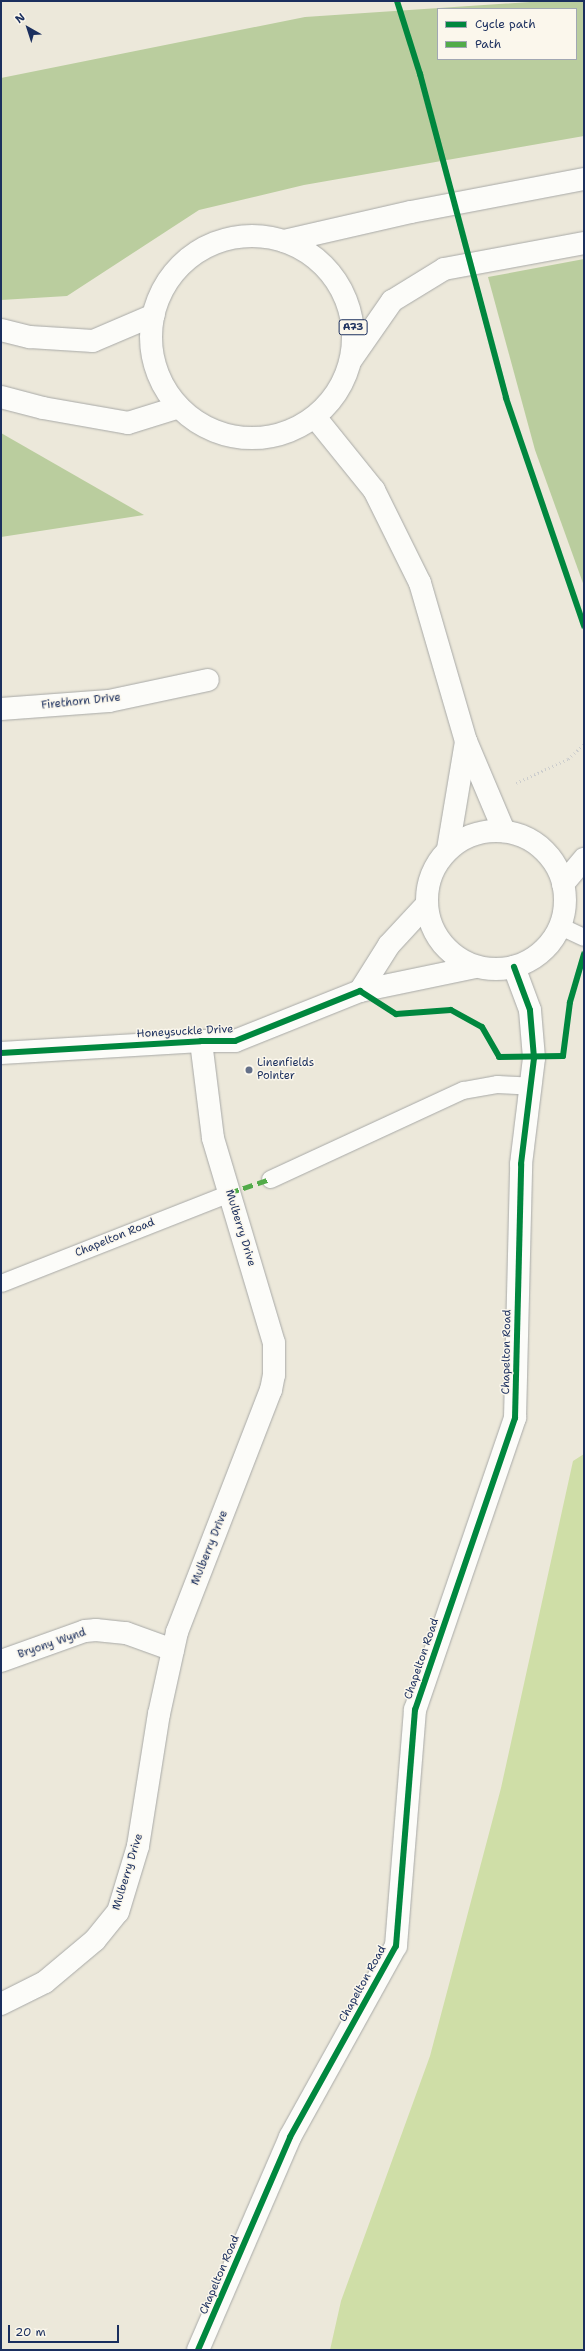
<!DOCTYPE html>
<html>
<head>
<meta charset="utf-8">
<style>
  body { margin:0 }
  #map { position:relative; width:585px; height:2351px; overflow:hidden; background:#ece8da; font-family:"Shantell Sans",sans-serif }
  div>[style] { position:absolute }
  .green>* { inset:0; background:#cfdea7 }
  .forest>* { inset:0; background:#bacd9e }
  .path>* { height:2.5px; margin-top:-1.25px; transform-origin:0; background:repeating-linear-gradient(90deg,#cccdcd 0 1px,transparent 0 4px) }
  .roads { filter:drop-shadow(0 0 1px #a8a9a7) drop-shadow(0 0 1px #a8a9a7) }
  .lane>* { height:17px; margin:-8.5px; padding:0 8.5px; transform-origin:8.5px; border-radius:8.5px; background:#fcfcf9 }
  .street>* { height:22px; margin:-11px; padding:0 11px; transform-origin:11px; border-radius:11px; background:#fcfcf9 }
  .street>.ring { margin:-11px; padding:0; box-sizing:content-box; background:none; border:22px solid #fcfcf9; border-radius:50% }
  .primary>* { height:22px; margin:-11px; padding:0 11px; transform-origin:11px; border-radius:11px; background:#fcfcf9 }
  .primary>.ring { margin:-11px; padding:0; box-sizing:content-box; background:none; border:22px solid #fcfcf9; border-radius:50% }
  .path-bridge>* { height:2.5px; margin-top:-1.25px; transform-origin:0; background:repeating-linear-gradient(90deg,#cccdcd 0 1px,transparent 0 4px) }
  .quiet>* { height:5px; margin-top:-2.5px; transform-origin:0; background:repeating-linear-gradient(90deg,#52ab49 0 10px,transparent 0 15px) }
  .cycleway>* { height:6px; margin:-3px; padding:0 3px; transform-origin:3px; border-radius:3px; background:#00873e }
  .dots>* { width:11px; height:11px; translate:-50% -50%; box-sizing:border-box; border:2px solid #fbf7ec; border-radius:50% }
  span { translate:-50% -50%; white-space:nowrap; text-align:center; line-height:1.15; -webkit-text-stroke:3px #fbf7ec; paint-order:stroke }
  .shield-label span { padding:1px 3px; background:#fbf7ec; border:1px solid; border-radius:3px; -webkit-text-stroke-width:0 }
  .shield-label { font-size:10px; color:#1b2f5e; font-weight:700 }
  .street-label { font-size:11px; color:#1b2f5e }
  .poi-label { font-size:11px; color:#1b2f5e }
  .left { translate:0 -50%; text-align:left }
  .frame { position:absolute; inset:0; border:2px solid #1b2f5e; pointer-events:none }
  .legend { position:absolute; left:437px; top:8px; width:140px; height:52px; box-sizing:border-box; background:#fbf7ec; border:1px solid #a1a7b3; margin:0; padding:5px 7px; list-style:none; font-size:12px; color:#1b2f5e }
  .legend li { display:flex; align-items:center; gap:8px; height:20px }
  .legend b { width:20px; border:1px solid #a1a7b3 }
  .north { position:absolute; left:8px; top:8px; width:40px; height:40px; -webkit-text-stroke:3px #fbf7ec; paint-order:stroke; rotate:321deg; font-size:11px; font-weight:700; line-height:16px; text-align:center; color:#1b2f5e }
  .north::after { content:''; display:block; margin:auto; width:14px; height:18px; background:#1b2f5e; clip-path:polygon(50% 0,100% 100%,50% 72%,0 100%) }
  .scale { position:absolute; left:8px; top:2325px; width:111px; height:18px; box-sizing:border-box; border:2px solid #1b2f5e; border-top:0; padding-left:5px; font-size:12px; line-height:14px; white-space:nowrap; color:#1b2f5e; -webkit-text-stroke:3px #fbf7ec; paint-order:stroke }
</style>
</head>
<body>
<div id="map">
  <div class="green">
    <div style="clip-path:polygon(584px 1454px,584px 2350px,330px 2350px,341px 2301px,430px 2056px,501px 1788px,573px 1461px)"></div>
  </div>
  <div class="forest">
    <div style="clip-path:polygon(evenodd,544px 1px,584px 1px,584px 136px,304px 185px,199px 210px,67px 296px,1px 300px,1px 78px,305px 17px,544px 1px,438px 9px,576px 9px,576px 59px,438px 59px,438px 9px)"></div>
    <div style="clip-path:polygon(584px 259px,584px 586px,535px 450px,488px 277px)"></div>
    <div style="clip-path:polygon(1px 433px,144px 515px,1px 537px)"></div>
  </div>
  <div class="path">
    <div style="left:397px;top:1px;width:77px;rotate:72.5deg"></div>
    <div style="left:506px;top:398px;width:241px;rotate:71.1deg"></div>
    <div style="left:516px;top:783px;width:57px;rotate:-24.8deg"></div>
    <div style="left:568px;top:759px;width:22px;rotate:-43deg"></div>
    <div style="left:420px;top:1012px;width:31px;rotate:-4deg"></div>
    <div style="left:451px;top:1010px;width:35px;rotate:29deg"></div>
    <div style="left:482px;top:1027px;width:32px;rotate:60deg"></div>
    <div style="left:565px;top:1040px;width:38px;rotate:-83deg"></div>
    <div style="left:570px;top:1002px;width:40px;rotate:-74deg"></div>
  </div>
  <div class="roads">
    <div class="lane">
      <div style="left:560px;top:926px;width:26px;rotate:25deg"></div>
      <div style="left:270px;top:1179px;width:213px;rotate:-24.8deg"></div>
      <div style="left:463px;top:1090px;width:35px;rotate:-10deg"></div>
      <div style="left:497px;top:1084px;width:34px;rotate:3deg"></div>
      <div style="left:1px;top:1283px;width:245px;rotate:-21.5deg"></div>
    </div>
    <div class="street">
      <div style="left:315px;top:417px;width:94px;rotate:51.1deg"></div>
      <div style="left:374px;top:490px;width:104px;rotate:63.7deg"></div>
      <div style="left:420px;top:583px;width:165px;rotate:73.8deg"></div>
      <div style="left:466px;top:741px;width:98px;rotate:67.1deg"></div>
      <div style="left:1px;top:709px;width:108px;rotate:-4.2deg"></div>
      <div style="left:109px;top:701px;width:101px;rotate:-12deg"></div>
      <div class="ring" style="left:427px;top:831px;width:116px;height:116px"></div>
      <div style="left:448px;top:849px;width:109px;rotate:-80.5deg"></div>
      <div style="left:563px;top:884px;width:33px;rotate:-50deg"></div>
      <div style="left:360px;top:991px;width:54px;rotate:-57.8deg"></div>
      <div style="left:389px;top:945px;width:54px;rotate:-47.2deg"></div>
      <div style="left:1px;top:1053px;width:200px;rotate:-3.4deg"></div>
      <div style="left:201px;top:1041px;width:34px"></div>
      <div style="left:235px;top:1041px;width:135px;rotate:-21.8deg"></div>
      <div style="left:360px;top:991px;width:118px;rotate:-11.7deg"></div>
      <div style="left:1px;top:1661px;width:89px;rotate:-19.7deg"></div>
      <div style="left:85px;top:1631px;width:11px;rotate:-5deg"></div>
      <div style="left:96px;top:1630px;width:30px;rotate:6deg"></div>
      <div style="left:126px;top:1633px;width:50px;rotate:19.9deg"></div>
      <div style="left:1px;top:2004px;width:49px;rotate:-26.6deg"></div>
      <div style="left:45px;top:1982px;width:65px;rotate:-40deg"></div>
      <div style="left:95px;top:1940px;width:36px;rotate:-51deg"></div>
      <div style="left:118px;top:1912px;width:69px;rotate:-73.1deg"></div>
      <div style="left:138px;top:1846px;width:134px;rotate:-81deg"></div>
      <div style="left:159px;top:1714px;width:84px;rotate:-77.6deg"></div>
      <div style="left:177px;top:1632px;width:260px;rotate:-68.8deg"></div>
      <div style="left:271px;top:1390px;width:15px;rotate:-79deg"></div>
      <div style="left:274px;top:1375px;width:32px;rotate:-90deg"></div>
      <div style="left:274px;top:1343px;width:214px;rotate:-106.6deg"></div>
      <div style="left:213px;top:1138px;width:98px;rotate:-97.1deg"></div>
      <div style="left:198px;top:2350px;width:232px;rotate:-66.6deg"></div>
      <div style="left:290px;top:2137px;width:218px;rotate:-61deg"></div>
      <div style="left:396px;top:1946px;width:237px;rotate:-85.4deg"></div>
      <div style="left:415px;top:1710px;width:309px;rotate:-71.1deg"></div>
      <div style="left:515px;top:1418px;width:254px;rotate:-88.6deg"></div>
      <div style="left:521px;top:1164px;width:107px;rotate:-83deg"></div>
      <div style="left:534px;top:1058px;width:48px;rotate:-94.8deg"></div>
      <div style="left:530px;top:1010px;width:46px;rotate:-110.4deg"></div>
    </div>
    <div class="primary">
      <div class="ring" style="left:151px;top:236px;width:180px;height:180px"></div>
      <div style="left:284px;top:241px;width:130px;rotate:-12.9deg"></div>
      <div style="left:411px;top:212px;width:176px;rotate:-10.8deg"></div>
      <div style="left:1px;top:330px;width:30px;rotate:14deg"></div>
      <div style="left:30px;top:337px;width:63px;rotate:3.6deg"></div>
      <div style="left:93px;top:341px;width:66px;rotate:-23.1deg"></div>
      <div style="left:351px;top:360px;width:72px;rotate:-55.2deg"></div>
      <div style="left:392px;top:301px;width:61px;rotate:-31.6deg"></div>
      <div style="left:444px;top:269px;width:142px;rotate:-10.5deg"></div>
      <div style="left:1px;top:397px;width:43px;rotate:14.7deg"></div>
      <div style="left:43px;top:408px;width:86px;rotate:10deg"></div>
      <div style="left:128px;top:423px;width:53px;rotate:-17.4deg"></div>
    </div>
  </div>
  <div class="path-bridge">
    <div style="left:420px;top:74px;width:335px;rotate:75.1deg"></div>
  </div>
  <div class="quiet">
    <div style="left:229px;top:1193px;width:43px;rotate:-18.9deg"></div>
  </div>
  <div class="cycleway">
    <div style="left:397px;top:1px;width:77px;rotate:72.5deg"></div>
    <div style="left:420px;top:74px;width:335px;rotate:75.1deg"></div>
    <div style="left:506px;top:398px;width:241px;rotate:71.1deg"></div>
    <div style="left:1px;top:1053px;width:200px;rotate:-3.4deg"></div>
    <div style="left:201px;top:1041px;width:34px"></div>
    <div style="left:235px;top:1041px;width:135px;rotate:-21.8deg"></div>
    <div style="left:360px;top:991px;width:43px;rotate:32.6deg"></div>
    <div style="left:396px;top:1014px;width:55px;rotate:-4.2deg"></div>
    <div style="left:451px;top:1010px;width:35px;rotate:29deg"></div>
    <div style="left:482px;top:1027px;width:34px;rotate:60deg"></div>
    <div style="left:499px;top:1057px;width:64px;rotate:-0.9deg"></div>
    <div style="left:563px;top:1056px;width:54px;rotate:-82.6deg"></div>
    <div style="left:570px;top:1002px;width:50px;rotate:-73.7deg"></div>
    <div style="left:198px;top:2350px;width:232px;rotate:-66.6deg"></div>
    <div style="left:290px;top:2137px;width:218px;rotate:-61deg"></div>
    <div style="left:396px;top:1946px;width:237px;rotate:-85.4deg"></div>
    <div style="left:415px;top:1710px;width:309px;rotate:-71.1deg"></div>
    <div style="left:515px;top:1418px;width:254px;rotate:-88.6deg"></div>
    <div style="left:521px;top:1164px;width:107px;rotate:-83deg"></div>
    <div style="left:534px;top:1058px;width:48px;rotate:-94.8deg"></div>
    <div style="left:530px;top:1010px;width:46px;rotate:-110.4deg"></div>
  </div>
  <div class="dots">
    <div style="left:249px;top:1070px;background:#647089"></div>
  </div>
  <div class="shield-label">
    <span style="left:353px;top:327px">A73</span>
  </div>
  <div class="street-label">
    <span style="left:81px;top:702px;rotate:-6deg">Firethorn Drive</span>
    <span style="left:185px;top:1032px;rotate:-3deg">Honeysuckle Drive</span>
    <span style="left:240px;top:1228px;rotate:73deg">Mulberry Drive</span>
    <span style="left:115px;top:1238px;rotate:-22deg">Chapelton Road</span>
    <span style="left:507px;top:1352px;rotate:-89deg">Chapelton Road</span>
    <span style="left:210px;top:1548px;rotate:-68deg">Mulberry Drive</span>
    <span style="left:52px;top:1644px;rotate:-19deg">Bryony Wynd</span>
    <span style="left:422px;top:1659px;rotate:-71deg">Chapelton Road</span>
    <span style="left:128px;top:1872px;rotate:-73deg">Mulberry Drive</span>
    <span style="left:363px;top:1984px;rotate:-61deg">Chapelton Road</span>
    <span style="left:220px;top:2275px;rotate:-67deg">Chapelton Road</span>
  </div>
  <div class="poi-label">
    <span class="left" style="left:257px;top:1070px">Linenfields<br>Pointer</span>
  </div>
  <div class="frame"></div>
  <ul class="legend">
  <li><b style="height:5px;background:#00873e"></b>Cycle path</li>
  <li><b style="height:5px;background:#52ab49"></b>Path</li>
  </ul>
  <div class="north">N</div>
  <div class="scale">20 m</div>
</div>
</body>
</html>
